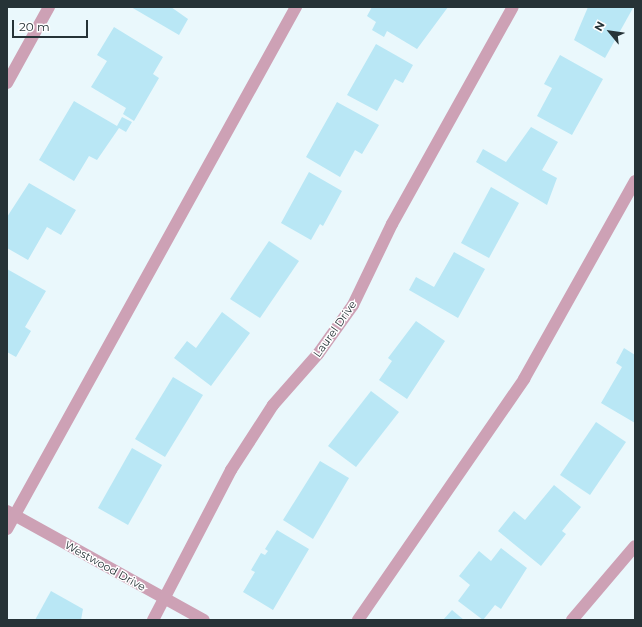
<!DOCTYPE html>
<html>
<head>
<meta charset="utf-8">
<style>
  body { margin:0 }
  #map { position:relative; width:642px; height:627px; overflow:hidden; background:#eaf8fc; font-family:Montserrat,sans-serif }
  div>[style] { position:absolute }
  .building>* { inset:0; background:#b9e7f5 }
  .minor>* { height:12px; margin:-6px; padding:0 6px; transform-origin:6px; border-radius:6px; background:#cda1b5 }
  span { translate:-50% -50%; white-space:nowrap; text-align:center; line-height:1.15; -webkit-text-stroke:3px #fff; paint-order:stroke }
  .street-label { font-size:11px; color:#263337 }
  .frame { position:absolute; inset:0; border:8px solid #263337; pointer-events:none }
  .north { position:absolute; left:590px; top:12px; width:40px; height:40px; -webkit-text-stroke:3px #fff; paint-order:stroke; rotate:299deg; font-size:11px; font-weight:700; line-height:16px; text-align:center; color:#263337 }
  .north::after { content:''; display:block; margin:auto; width:14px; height:18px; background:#263337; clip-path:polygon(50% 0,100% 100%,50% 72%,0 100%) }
  .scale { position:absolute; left:12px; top:20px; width:76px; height:18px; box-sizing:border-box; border:2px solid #263337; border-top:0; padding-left:5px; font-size:12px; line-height:14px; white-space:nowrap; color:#263337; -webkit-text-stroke:3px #fff; paint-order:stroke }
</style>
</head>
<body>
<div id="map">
  <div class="building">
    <div style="clip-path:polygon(131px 7px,171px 7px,188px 19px,179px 35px)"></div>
    <div style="clip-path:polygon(372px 7px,377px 8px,448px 7px,417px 49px,387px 31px,384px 37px,372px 30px,376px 22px,367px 16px)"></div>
    <div style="clip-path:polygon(588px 7px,633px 8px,605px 58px,574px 40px)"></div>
    <div style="clip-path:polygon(114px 27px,163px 57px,153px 74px,159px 78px,134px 121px,123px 114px,126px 108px,91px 87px,107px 61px,97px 55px)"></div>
    <div style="clip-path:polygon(376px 44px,413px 65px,403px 83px,395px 79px,377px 111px,347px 95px)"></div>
    <div style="clip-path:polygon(560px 55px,603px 79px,572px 135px,537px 116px,552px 88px,544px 84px)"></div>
    <div style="clip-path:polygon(74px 101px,117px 126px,122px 117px,132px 122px,126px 132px,119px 128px,97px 160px,89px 156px,74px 181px,39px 160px)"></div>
    <div style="clip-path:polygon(337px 102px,379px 125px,362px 154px,355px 150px,340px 177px,306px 157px)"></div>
    <div style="clip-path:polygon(531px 127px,558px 142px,542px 170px,557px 178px,547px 205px,476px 162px,483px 149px,506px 162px)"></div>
    <div style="clip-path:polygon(309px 172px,342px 191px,323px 226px,320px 224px,311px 240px,281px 223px)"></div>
    <div style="clip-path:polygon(29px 183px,76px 210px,61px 235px,47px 227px,28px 260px,7px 248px,7px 217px)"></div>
    <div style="clip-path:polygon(491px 187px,519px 203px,489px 258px,461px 243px)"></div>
    <div style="clip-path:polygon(269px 241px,299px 261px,260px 318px,230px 299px)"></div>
    <div style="clip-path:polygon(454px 252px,485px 269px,458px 318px,409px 290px,416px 277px,434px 287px)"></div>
    <div style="clip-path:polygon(7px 269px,46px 291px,25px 327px,31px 331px,16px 357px,7px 352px)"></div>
    <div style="clip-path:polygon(222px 312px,250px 333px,211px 386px,174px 358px,187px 341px,196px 348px)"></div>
    <div style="clip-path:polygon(416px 321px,445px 341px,407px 399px,379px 380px,392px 361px,388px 358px)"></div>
    <div style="clip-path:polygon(624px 348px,635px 355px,635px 423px,601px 403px,622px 367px,616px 363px)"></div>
    <div style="clip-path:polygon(173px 377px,203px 395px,165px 457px,135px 439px)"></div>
    <div style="clip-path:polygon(371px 391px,399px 412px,356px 467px,328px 446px)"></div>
    <div style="clip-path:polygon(596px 422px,626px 442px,590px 495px,560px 475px)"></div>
    <div style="clip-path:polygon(132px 448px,162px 465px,128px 525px,98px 508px)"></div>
    <div style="clip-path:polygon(320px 461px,349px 478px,313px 539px,283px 520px)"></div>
    <div style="clip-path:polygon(554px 485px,581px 507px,562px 531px,566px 534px,541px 566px,498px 531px,514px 511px,525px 520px)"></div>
    <div style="clip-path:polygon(277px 530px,309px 549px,273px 610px,243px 592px,255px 572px,251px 570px,261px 553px,265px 555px,268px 551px,265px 549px)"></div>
    <div style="clip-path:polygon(501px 548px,527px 568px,501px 609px,495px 605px,483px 620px,458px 601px,470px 585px,459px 576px,479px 551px,491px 561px)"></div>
    <div style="clip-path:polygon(51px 591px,83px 609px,81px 620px,35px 620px)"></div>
    <div style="clip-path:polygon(452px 610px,464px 620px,443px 620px)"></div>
  </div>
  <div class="minor">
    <div style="left:7px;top:83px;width:87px;rotate:-61.1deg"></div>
    <div style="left:7px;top:511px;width:225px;rotate:29deg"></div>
    <div style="left:7px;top:529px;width:597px;rotate:-61.03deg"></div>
    <div style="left:153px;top:620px;width:169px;rotate:-62.5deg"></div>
    <div style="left:231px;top:470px;width:77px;rotate:-57.1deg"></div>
    <div style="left:273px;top:405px;width:68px;rotate:-48.6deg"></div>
    <div style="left:318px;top:354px;width:60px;rotate:-54.5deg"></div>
    <div style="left:353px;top:305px;width:90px;rotate:-64.3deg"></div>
    <div style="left:392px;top:224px;width:248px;rotate:-60.9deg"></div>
    <div style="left:358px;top:620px;width:293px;rotate:-55.4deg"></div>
    <div style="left:524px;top:379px;width:227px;rotate:-60.7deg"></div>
    <div style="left:572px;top:620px;width:97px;rotate:-49.6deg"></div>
  </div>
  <div class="street-label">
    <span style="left:335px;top:329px;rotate:-55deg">Laurel Drive</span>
    <span style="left:105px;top:566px;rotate:29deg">Westwood Drive</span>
  </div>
  <div class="frame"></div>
  <div class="north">N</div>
  <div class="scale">20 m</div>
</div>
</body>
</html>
